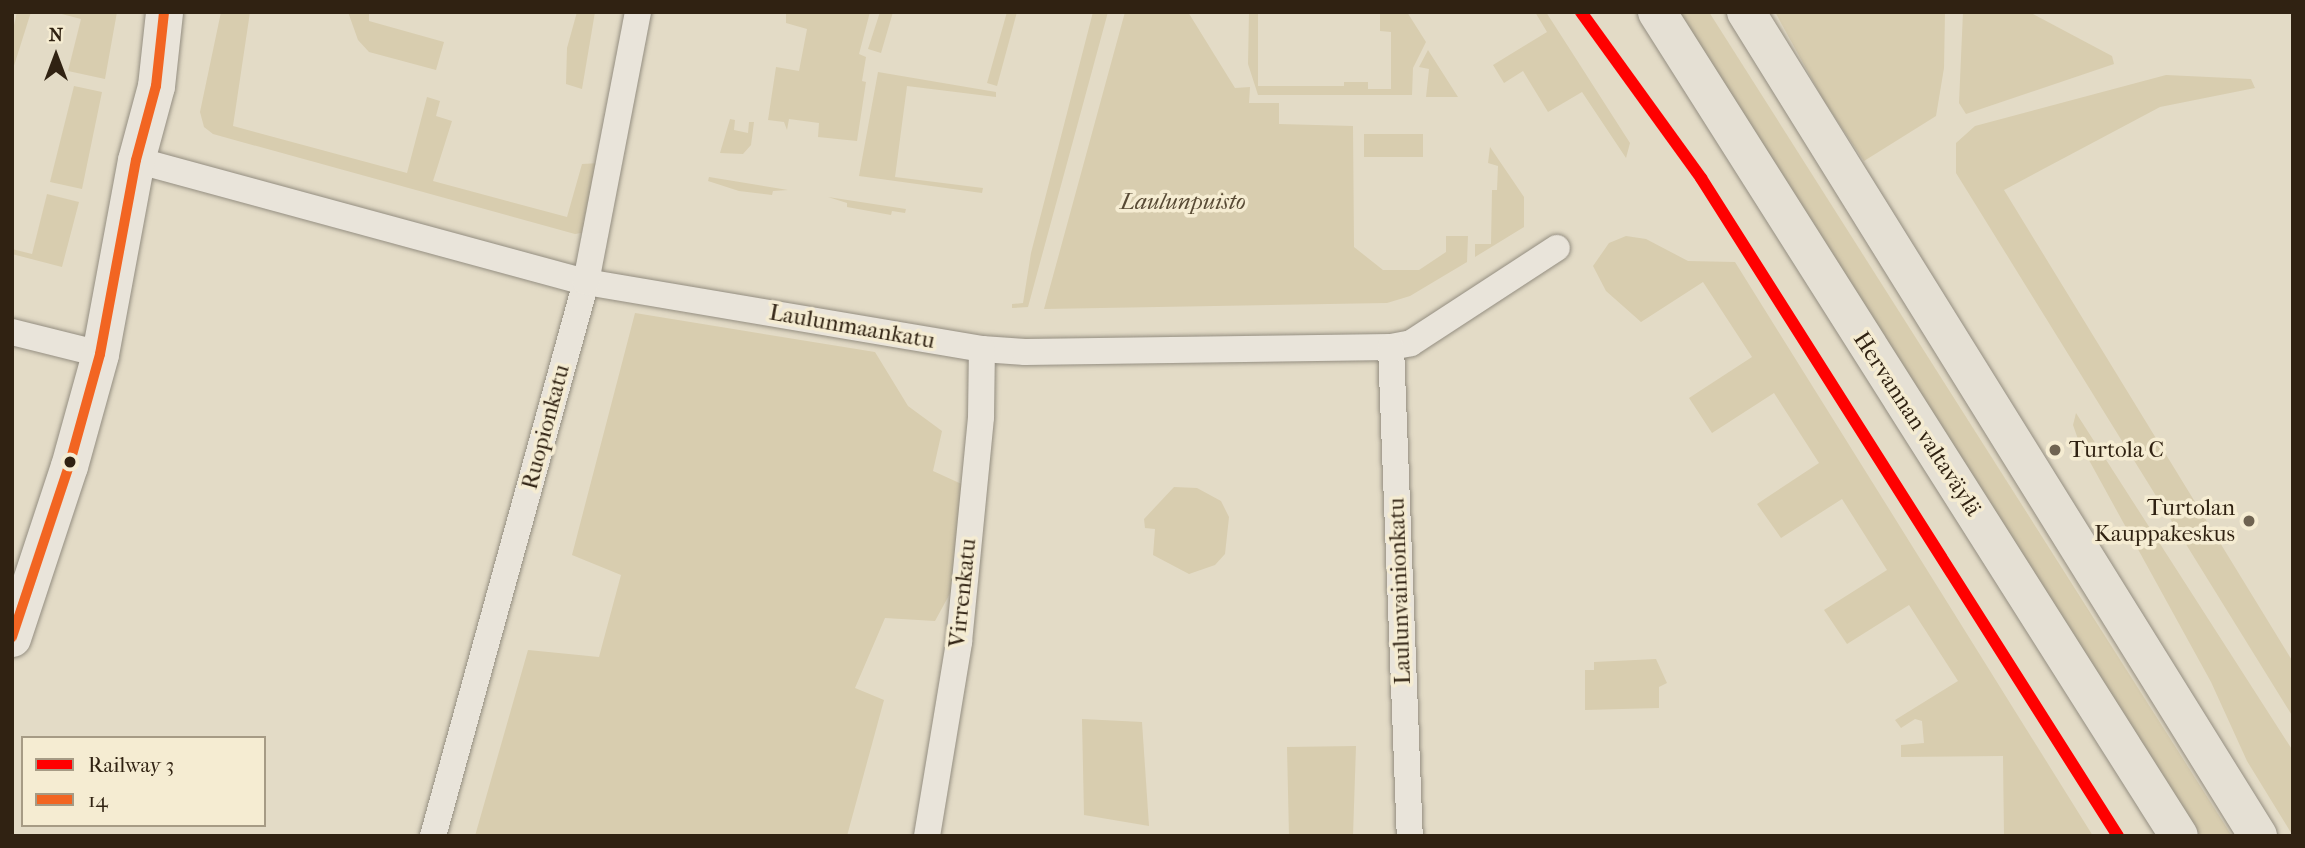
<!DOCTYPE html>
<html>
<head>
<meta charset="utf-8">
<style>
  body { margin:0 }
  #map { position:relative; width:2305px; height:848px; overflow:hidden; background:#e3dbc6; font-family:"IM FELL French Canon",serif }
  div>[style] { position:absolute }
  .green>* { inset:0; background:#d8cdaf }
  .roads { filter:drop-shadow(0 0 2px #948e81) drop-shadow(0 0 2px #948e81) }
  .minor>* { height:26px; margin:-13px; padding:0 13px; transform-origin:13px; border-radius:13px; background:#e9e4da }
  .secondary>* { height:37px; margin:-18.5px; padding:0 18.5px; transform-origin:18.5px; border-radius:18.5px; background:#e9e4da }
  .trunk>* { height:38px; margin:-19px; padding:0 19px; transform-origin:19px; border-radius:19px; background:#e5e0d4 }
  .bus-1>* { height:10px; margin:-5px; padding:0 5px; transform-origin:5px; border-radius:5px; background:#f26522 }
  .rail-1>* { height:12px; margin:-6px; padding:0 6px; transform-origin:6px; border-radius:6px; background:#f00 }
  .dots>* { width:19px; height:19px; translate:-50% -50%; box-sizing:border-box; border:4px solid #f5ecd2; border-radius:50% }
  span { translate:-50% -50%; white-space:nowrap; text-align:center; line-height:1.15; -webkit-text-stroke:7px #f5ecd2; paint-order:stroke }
  .park-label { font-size:23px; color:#584a35; font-style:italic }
  .street-label { font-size:23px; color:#302212 }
  .poi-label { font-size:23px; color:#302212 }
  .left { translate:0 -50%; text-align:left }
  .right { translate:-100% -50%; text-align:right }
  .frame { position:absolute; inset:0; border:14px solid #302212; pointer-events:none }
  .legend { position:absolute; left:21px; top:736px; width:245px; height:91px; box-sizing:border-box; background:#f5ecd2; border:2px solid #a69b85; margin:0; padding:9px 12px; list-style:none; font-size:21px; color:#302212 }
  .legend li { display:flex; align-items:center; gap:14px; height:35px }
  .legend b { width:35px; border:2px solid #a69b85 }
  .north { position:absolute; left:21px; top:21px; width:70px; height:70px; -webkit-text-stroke:5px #f5ecd2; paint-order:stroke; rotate:0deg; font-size:19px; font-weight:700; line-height:28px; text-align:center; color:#302212 }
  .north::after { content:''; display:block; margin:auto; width:24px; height:32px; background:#302212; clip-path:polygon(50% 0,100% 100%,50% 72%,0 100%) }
</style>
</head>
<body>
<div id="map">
  <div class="green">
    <div style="clip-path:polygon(17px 12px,31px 12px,12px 72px,12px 34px)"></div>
    <div style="clip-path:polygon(54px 12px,117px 12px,105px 79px,68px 71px,81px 19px)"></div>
    <div style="clip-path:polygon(221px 12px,250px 12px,233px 126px,407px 173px,427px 97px,440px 101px,436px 116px,452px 121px,433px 181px,567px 217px,582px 164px,601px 163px,587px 232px,575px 234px,213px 134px,204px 127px,200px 112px)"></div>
    <div style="clip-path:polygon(348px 12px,369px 12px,369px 21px,444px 42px,436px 70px,369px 52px,358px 40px)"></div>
    <div style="clip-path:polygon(577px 12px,595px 12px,582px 89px,566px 84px,567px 48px)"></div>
    <div style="clip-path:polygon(786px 12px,870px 12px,859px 54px,866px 57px,862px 81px,866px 82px,857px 141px,818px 137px,819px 123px,789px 119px,787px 130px,784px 122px,768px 120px,776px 67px,799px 71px,807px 29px,786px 23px)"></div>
    <div style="clip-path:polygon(880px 12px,893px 12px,881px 53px,868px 49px)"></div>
    <div style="clip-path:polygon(1007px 12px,1017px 12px,997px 86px,987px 83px)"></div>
    <div style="clip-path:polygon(1093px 12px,1108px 12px,1028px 307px,1012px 308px,1012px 304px,1023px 303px,1031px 253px)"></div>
    <div style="clip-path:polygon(1125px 12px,1188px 12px,1235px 88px,1250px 87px,1249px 103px,1279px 103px,1279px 124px,1353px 126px,1354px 247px,1383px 270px,1419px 270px,1446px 252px,1446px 236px,1468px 236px,1467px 262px,1410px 296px,1387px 303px,1044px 309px)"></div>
    <div style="clip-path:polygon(1249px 12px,1258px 12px,1258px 86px,1344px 86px,1344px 82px,1368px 82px,1368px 89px,1391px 89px,1391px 32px,1380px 31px,1380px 12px,1407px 12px,1426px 42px,1413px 68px,1412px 95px,1258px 95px,1248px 64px)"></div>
    <div style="clip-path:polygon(1535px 12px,1546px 12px,1630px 143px,1626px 158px,1582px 92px,1548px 112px,1523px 71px,1504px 83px,1493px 65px,1547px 32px)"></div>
    <div style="clip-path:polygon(1677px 12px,1709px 12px,2232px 836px,2201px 836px)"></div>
    <div style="clip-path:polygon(1775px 12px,1945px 12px,1944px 68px,1936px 116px,1864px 161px,1824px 101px)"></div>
    <div style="clip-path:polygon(1963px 12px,2029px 12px,2112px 56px,2114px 64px,1966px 114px,1959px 103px)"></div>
    <div style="clip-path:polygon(1428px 50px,1458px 97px,1426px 97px,1429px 69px,1419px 67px)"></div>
    <div style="clip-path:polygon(878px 72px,996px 92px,996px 97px,907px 86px,895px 177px,983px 188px,982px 193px,859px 176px)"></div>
    <div style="clip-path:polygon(2166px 75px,2251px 79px,2255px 88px,2160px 107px,2004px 190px,2293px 662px,2293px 717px,1956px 173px,1956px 143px,1975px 126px)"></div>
    <div style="clip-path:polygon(74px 86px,102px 92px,82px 189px,50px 182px)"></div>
    <div style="clip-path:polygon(730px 119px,735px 120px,734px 130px,748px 133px,749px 122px,754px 122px,751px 145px,743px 154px,720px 153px)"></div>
    <div style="clip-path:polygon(1364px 134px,1423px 134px,1423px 157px,1364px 157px)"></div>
    <div style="clip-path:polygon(1490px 147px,1524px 197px,1524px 227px,1475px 257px,1475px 244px,1491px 244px,1492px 190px,1497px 190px,1498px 166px,1488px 163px)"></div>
    <div style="clip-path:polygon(709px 177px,788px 190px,773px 191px,772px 195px,739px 191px,708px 181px)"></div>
    <div style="clip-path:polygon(47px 194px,79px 202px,62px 267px,12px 254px,12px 249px,32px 254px)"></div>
    <div style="clip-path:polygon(828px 197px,906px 209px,905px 213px,892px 211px,891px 215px,847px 207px,847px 203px)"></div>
    <div style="clip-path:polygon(1626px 236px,1646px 239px,1688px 261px,1735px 262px,2093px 836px,2004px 836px,2003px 756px,1901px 757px,1901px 745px,1924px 743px,1922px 721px,1915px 719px,1901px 728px,1895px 720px,1958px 681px,1909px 605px,1847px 644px,1824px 610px,1887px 570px,1842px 499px,1781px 538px,1757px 504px,1819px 463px,1774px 393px,1712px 433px,1689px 398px,1752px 357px,1703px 282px,1641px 322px,1606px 291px,1593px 266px,1609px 243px)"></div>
    <div style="clip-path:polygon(635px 313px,875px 352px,908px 406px,942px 431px,933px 471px,966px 486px,953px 588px,935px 621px,885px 618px,855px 688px,884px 700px,847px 836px,475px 836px,528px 650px,599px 657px,621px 575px,572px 555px)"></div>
    <div style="clip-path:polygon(2076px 413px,2293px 751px,2293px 836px,2247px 761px,2211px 682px,2079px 442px,2073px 425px)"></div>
    <div style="clip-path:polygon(1174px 487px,1197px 488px,1221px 501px,1229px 517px,1225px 554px,1215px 565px,1189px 574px,1153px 555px,1155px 529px,1145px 528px,1144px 519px)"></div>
    <div style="clip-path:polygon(1656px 659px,1667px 683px,1659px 687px,1659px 708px,1585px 710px,1585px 670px,1594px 670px,1594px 662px)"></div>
    <div style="clip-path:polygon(1082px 719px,1142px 722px,1149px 826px,1084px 815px)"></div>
    <div style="clip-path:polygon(1356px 746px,1353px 836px,1289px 836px,1287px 747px)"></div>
  </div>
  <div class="roads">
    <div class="minor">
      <div style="left:136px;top:160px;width:466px;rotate:15.2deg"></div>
      <div style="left:586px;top:282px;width:402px;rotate:9.6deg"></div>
      <div style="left:982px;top:349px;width:43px;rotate:4deg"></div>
      <div style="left:1025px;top:352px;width:366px;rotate:-0.8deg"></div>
      <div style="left:1391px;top:347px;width:20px;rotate:-11deg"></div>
      <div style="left:1411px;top:343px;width:174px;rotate:-33.1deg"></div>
      <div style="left:12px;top:332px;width:91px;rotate:14deg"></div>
      <div style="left:1391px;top:347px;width:489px;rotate:87.8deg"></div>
      <div style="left:433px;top:836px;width:575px;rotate:-74.56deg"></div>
      <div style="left:586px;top:282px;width:275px;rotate:-79.1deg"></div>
      <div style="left:927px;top:836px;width:197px;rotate:-80.6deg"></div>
      <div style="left:959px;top:642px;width:226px;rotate:-84.4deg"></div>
      <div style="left:981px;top:417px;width:68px;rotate:-89.2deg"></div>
    </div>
    <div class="secondary">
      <div style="left:12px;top:638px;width:181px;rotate:-71.7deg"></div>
      <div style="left:69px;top:466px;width:116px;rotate:-74.5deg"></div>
      <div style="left:100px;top:354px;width:197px;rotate:-79.5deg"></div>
      <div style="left:136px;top:160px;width:77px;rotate:-74.9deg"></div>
      <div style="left:156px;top:86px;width:74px;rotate:-83.8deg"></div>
    </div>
    <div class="trunk">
      <div style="left:1657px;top:12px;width:975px;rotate:57.65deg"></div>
      <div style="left:1746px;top:12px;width:970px;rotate:58.14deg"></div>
    </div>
  </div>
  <div class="bus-1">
    <div style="left:12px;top:637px;width:180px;rotate:-71.6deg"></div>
    <div style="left:69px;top:466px;width:116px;rotate:-74.5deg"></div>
    <div style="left:100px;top:354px;width:197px;rotate:-79.5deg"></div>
    <div style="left:136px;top:160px;width:77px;rotate:-74.9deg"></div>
    <div style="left:156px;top:86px;width:74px;rotate:-83.8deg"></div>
  </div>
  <div class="rail-1">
    <div style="left:1581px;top:12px;width:205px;rotate:54.1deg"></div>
    <div style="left:1701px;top:178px;width:779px;rotate:57.64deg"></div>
  </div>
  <div class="dots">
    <div style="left:2055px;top:450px;background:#6f6351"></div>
    <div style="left:70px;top:462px;background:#302212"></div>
    <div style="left:2249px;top:521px;background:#6f6351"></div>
  </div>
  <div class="park-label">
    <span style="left:1183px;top:202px">Laulunpuisto</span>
  </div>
  <div class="street-label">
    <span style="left:852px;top:327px;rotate:10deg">Laulunmaankatu</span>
    <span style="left:1917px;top:424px;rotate:57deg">Hervannan valtaväylä</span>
    <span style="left:546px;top:427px;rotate:-75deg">Ruopionkatu</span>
    <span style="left:1400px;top:591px;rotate:-92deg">Laulunvainionkatu</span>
    <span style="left:963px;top:593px;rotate:-84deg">Virrenkatu</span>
  </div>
  <div class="poi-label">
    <span class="left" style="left:2069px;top:450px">Turtola C</span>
    <span class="right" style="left:2235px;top:521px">Turtolan<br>Kauppakeskus</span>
  </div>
  <div class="frame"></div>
  <ul class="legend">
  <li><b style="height:9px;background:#f00"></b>Railway 3</li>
  <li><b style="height:9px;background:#f26522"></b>14</li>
  </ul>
  <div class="north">N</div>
</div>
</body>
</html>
